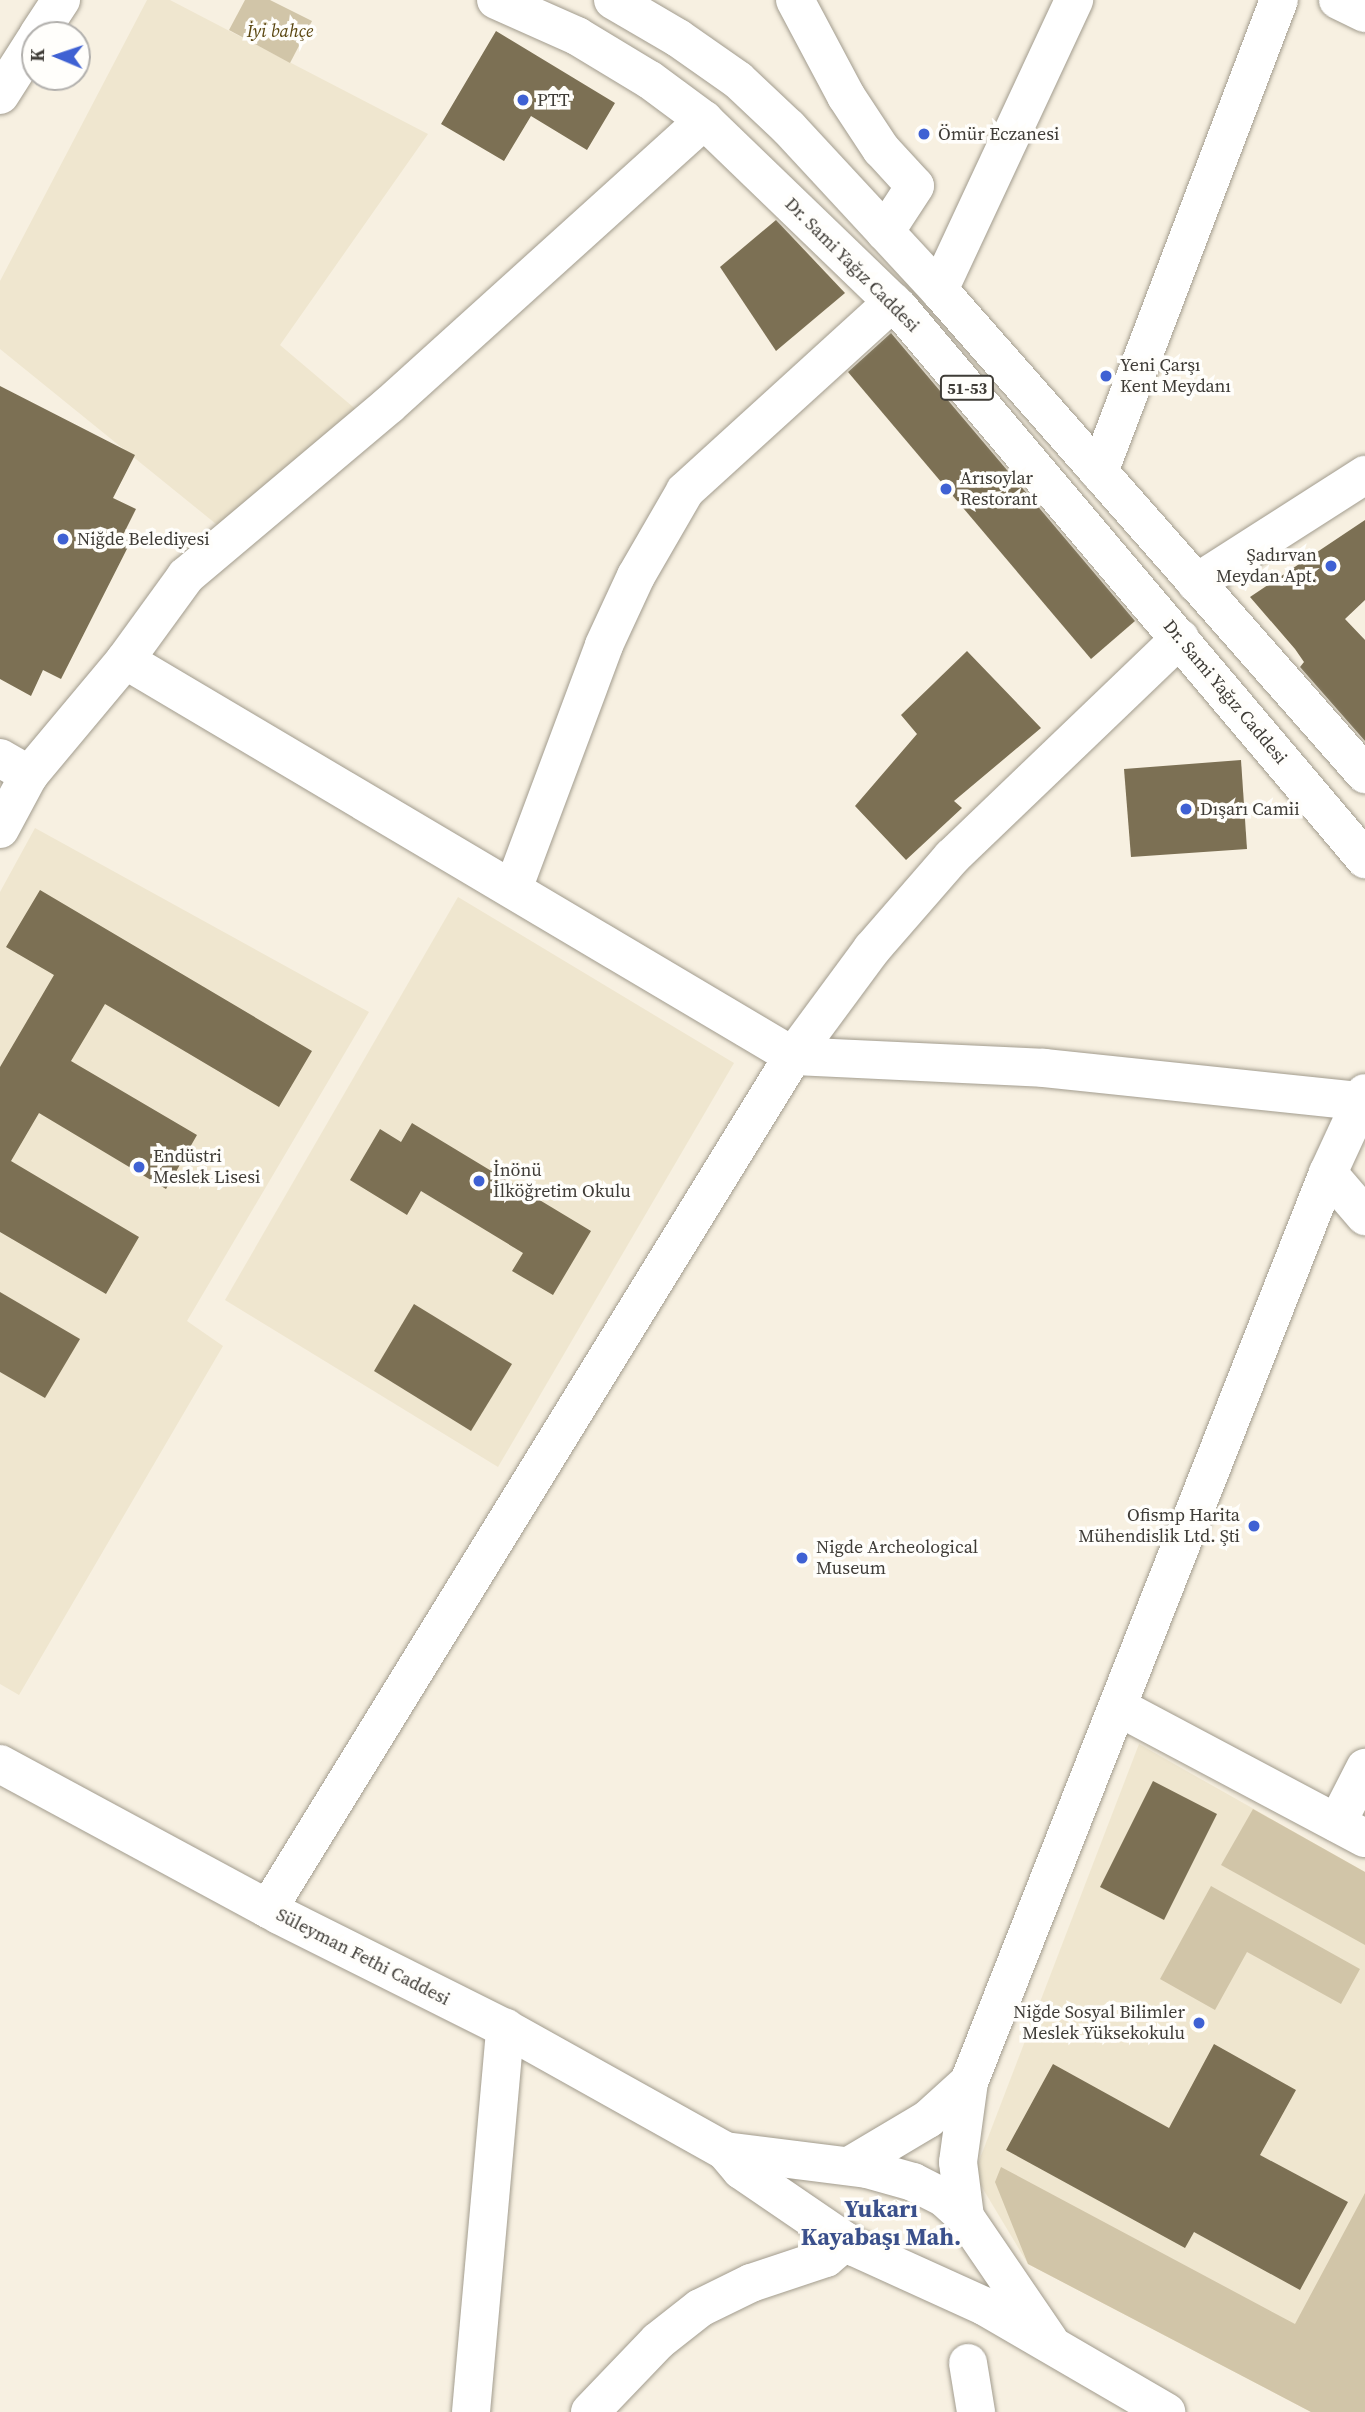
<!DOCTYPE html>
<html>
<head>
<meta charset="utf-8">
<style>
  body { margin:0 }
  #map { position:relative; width:1365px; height:2412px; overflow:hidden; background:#f7f0e1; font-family:"Source Serif 4",serif }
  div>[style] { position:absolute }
  .built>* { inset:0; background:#efe6cf }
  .green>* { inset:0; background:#d1c5a8 }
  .building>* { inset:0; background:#7c7054 }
  .roads { filter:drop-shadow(0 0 2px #a29c8e) drop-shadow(0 0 2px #a29c8e) }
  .minor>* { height:38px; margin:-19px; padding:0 19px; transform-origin:19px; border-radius:19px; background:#fff }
  .major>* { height:38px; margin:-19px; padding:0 19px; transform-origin:19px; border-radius:19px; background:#fff }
  .dots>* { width:19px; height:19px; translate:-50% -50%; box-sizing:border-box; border:4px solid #fffefb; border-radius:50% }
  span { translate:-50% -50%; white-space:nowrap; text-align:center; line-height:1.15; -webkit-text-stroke:7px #fffefb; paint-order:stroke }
  .shield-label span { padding:2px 5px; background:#fffefb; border:2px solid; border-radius:5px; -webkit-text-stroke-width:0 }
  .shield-label { font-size:16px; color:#3f3c37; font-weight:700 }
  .park-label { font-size:18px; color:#5b4711; font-style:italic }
  .poi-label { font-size:18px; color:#3f3c37 }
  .left { translate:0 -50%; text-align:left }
  .right { translate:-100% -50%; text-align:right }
  .street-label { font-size:18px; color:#3f3c37 }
  .district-label { font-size:24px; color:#3b508b; font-weight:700 }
  .north { position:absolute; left:21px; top:21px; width:70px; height:70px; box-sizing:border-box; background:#fffefb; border:2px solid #b2b0ad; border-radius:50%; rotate:272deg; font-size:19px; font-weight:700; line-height:28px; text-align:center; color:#3f3c37 }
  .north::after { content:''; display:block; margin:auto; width:24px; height:32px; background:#3f61d3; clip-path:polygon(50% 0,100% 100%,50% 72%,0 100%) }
</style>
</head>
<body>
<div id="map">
  <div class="built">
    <div style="clip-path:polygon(147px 0,170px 0,428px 134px,280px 345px,359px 412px,221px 528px,0 349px,0 281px)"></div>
    <div style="clip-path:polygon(35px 828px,369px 1012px,187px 1321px,223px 1346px,19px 1695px,0 1684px,0 892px)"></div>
    <div style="clip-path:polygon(458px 897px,734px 1063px,498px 1467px,225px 1300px)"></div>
    <div style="clip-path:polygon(1139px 1744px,1365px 1872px,1365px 2412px,1311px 2412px,1028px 2264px,974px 2174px)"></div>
  </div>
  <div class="green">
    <div style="clip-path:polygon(245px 0,270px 0,312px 21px,290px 63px,229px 30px)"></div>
    <div style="clip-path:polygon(1253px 1809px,1365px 1872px,1365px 1945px,1221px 1865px)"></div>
    <div style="clip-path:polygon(1211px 1886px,1360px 1969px,1341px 2004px,1247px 1952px,1215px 2010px,1160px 1979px)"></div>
    <div style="clip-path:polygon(1001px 2167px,1295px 2324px,1365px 2193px,1365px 2412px,1311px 2412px,1028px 2264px,995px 2182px)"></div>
  </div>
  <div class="building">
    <div style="clip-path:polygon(496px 31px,615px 103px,587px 150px,531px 116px,504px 161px,441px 124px)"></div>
    <div style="clip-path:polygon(776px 220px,845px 293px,776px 351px,720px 267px)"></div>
    <div style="clip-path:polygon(891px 333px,1135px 621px,1091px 659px,848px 372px)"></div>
    <div style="clip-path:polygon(0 386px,135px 455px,113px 498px,136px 509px,122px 537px,131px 541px,61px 679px,43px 670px,31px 696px,0 679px)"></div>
    <div style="clip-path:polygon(1365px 520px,1365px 600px,1345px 619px,1365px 640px,1365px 741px,1300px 667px,1304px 662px,1295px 649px,1250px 597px)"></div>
    <div style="clip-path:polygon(967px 651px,1041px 728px,954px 801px,962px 808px,906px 860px,855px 806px,917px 734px,901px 715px)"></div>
    <div style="clip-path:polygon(1241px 760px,1247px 849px,1131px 857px,1124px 769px)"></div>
    <div style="clip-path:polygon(40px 890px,312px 1051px,279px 1107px,105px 1004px,71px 1061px,197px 1135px,166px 1189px,39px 1113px,11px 1161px,139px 1237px,106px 1294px,0 1232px,0 1067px,54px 975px,6px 947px)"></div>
    <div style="clip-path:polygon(412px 1123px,591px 1231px,553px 1295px,512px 1271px,523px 1253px,421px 1191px,407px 1215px,350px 1180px,380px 1129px,401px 1142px)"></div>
    <div style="clip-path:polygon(0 1292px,80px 1339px,45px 1398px,0 1372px)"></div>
    <div style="clip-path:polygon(414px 1304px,512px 1364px,471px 1431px,374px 1371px)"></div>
    <div style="clip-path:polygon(1153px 1781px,1217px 1814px,1164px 1920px,1100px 1887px)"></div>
    <div style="clip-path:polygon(1214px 2044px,1296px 2090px,1260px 2155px,1348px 2202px,1300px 2290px,1194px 2232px,1185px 2248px,1006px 2150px,1053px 2064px,1169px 2128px)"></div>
  </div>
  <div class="roads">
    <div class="minor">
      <div style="left:795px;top:0;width:109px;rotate:62deg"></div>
      <div style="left:846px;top:96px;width:64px;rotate:56.6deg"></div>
      <div style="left:881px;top:149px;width:50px;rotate:47.4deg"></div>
      <div style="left:915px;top:186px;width:55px;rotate:123.1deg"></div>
      <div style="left:1338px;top:0;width:30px;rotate:26deg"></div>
      <div style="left:38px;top:35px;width:42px;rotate:-56.7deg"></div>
      <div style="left:0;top:95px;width:65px;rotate:-57.5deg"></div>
      <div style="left:939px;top:290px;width:320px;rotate:-65deg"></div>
      <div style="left:1099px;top:472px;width:505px;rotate:-69.13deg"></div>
      <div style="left:1196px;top:583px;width:201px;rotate:-32.6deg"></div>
      <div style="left:125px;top:660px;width:777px;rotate:30.66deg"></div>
      <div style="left:793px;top:1056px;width:251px;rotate:2.7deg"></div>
      <div style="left:1044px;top:1068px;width:316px;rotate:6deg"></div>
      <div style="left:0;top:758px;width:34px;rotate:30deg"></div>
      <div style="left:0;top:829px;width:61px;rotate:-61.8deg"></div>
      <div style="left:29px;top:775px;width:150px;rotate:-50.1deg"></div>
      <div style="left:125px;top:660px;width:104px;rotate:-54deg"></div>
      <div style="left:186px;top:576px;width:265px;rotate:-40.1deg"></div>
      <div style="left:389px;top:405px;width:425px;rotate:-42.1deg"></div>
      <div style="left:513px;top:889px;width:260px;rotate:-69.5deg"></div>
      <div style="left:604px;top:645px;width:76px;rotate:-65.1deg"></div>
      <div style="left:636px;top:576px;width:98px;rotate:-60deg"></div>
      <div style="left:685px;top:491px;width:281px;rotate:-42.3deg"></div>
      <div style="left:1328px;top:1173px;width:57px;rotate:49.3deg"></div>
      <div style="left:1120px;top:1708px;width:277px;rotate:28deg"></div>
      <div style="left:1337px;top:1823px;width:62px;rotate:-63deg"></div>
      <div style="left:268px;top:1909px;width:1002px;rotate:-58.39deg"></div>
      <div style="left:793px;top:1056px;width:133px;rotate:-53.6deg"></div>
      <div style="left:872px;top:949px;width:122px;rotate:-49deg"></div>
      <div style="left:952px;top:857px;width:316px;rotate:-43.8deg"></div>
      <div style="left:849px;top:2166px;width:92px;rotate:-30.7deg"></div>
      <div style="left:928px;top:2119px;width:55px;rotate:-42.1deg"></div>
      <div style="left:965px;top:2217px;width:55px;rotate:-97.3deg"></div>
      <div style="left:958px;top:2162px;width:81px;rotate:-82.2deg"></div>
      <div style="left:969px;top:2082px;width:977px;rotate:-68.45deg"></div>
      <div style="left:1328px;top:1173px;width:88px;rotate:-65.2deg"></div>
      <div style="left:968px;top:2363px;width:50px;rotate:80.7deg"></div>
      <div style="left:471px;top:2412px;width:386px;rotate:-84.9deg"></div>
      <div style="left:590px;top:2412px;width:98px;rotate:-46.2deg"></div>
      <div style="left:658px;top:2341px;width:53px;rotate:-38.2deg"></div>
      <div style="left:700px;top:2308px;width:57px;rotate:-26.1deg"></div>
      <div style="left:751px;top:2283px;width:79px;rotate:-18.4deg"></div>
      <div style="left:826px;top:2258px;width:26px;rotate:-40deg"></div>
    </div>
    <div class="major">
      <div style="left:496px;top:0;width:89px;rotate:24deg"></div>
      <div style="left:577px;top:36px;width:85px;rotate:31.1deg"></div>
      <div style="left:650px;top:80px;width:67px;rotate:36.5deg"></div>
      <div style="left:704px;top:120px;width:271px;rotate:44deg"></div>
      <div style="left:899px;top:308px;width:722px;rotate:49.78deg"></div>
      <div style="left:613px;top:0;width:75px;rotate:30.3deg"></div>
      <div style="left:678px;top:38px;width:73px;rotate:35deg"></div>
      <div style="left:738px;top:80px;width:70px;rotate:43.3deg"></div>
      <div style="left:789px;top:128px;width:221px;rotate:47.2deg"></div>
      <div style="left:939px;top:290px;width:645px;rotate:48.65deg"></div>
      <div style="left:0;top:1764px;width:317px;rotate:28.4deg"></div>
      <div style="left:279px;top:1915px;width:253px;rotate:26.6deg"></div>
      <div style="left:505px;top:2028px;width:252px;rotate:29.2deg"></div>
      <div style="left:725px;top:2151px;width:25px;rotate:50deg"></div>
      <div style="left:741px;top:2170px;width:137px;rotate:34.3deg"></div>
      <div style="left:854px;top:2247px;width:143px;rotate:24.4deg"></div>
      <div style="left:984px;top:2306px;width:211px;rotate:30.2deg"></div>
      <div style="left:725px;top:2151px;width:143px;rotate:7.2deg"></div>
      <div style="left:867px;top:2169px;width:48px;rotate:15.8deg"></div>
      <div style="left:913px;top:2182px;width:34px;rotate:27deg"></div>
      <div style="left:943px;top:2197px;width:30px;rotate:42deg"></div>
      <div style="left:965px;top:2217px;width:149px;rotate:55.7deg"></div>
    </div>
  </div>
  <div class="dots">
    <div style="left:523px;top:100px;background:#3f61d3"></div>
    <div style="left:924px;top:134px;background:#3f61d3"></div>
    <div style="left:1106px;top:376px;background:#3f61d3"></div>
    <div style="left:946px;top:489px;background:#3f61d3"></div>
    <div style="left:63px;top:539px;background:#3f61d3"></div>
    <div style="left:1331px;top:566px;background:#3f61d3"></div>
    <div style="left:1186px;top:809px;background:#3f61d3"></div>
    <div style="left:139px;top:1167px;background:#3f61d3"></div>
    <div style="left:479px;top:1181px;background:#3f61d3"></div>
    <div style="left:1254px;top:1526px;background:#3f61d3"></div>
    <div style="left:802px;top:1558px;background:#3f61d3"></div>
    <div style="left:1199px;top:2023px;background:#3f61d3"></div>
  </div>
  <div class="shield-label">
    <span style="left:967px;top:388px">51-53</span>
  </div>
  <div class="park-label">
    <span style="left:280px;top:31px">İyi bahçe</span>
  </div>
  <div class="poi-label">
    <span class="left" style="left:537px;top:100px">PTT</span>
    <span class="left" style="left:938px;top:134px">Ömür Eczanesi</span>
    <span class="left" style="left:1120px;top:376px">Yeni Çarşı<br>Kent Meydanı</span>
    <span class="left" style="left:960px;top:489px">Arısoylar<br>Restorant</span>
    <span class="left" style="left:77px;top:539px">Niğde Belediyesi</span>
    <span class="right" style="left:1317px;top:566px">Şadırvan<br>Meydan Apt.</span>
    <span class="left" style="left:1200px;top:809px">Dışarı Camii</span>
    <span class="left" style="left:153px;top:1167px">Endüstri<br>Meslek Lisesi</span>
    <span class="left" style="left:493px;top:1181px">İnönü<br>İlköğretim Okulu</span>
    <span class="right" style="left:1240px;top:1526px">Ofismp Harita<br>Mühendislik Ltd. Şti</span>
    <span class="left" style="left:816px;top:1558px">Nigde Archeological<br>Museum</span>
    <span class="right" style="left:1185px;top:2023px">Niğde Sosyal Bilimler<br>Meslek Yüksekokulu</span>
  </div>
  <div class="street-label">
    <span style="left:852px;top:265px;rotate:45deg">Dr. Sami Yağız Caddesi</span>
    <span style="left:1225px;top:692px;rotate:50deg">Dr. Sami Yağız Caddesi</span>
    <span style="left:363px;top:1957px;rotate:27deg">Süleyman Fethi Caddesi</span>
  </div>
  <div class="district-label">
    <span style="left:881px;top:2223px">Yukarı<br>Kayabaşı Mah.</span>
  </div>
  <div class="north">K</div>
</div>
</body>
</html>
